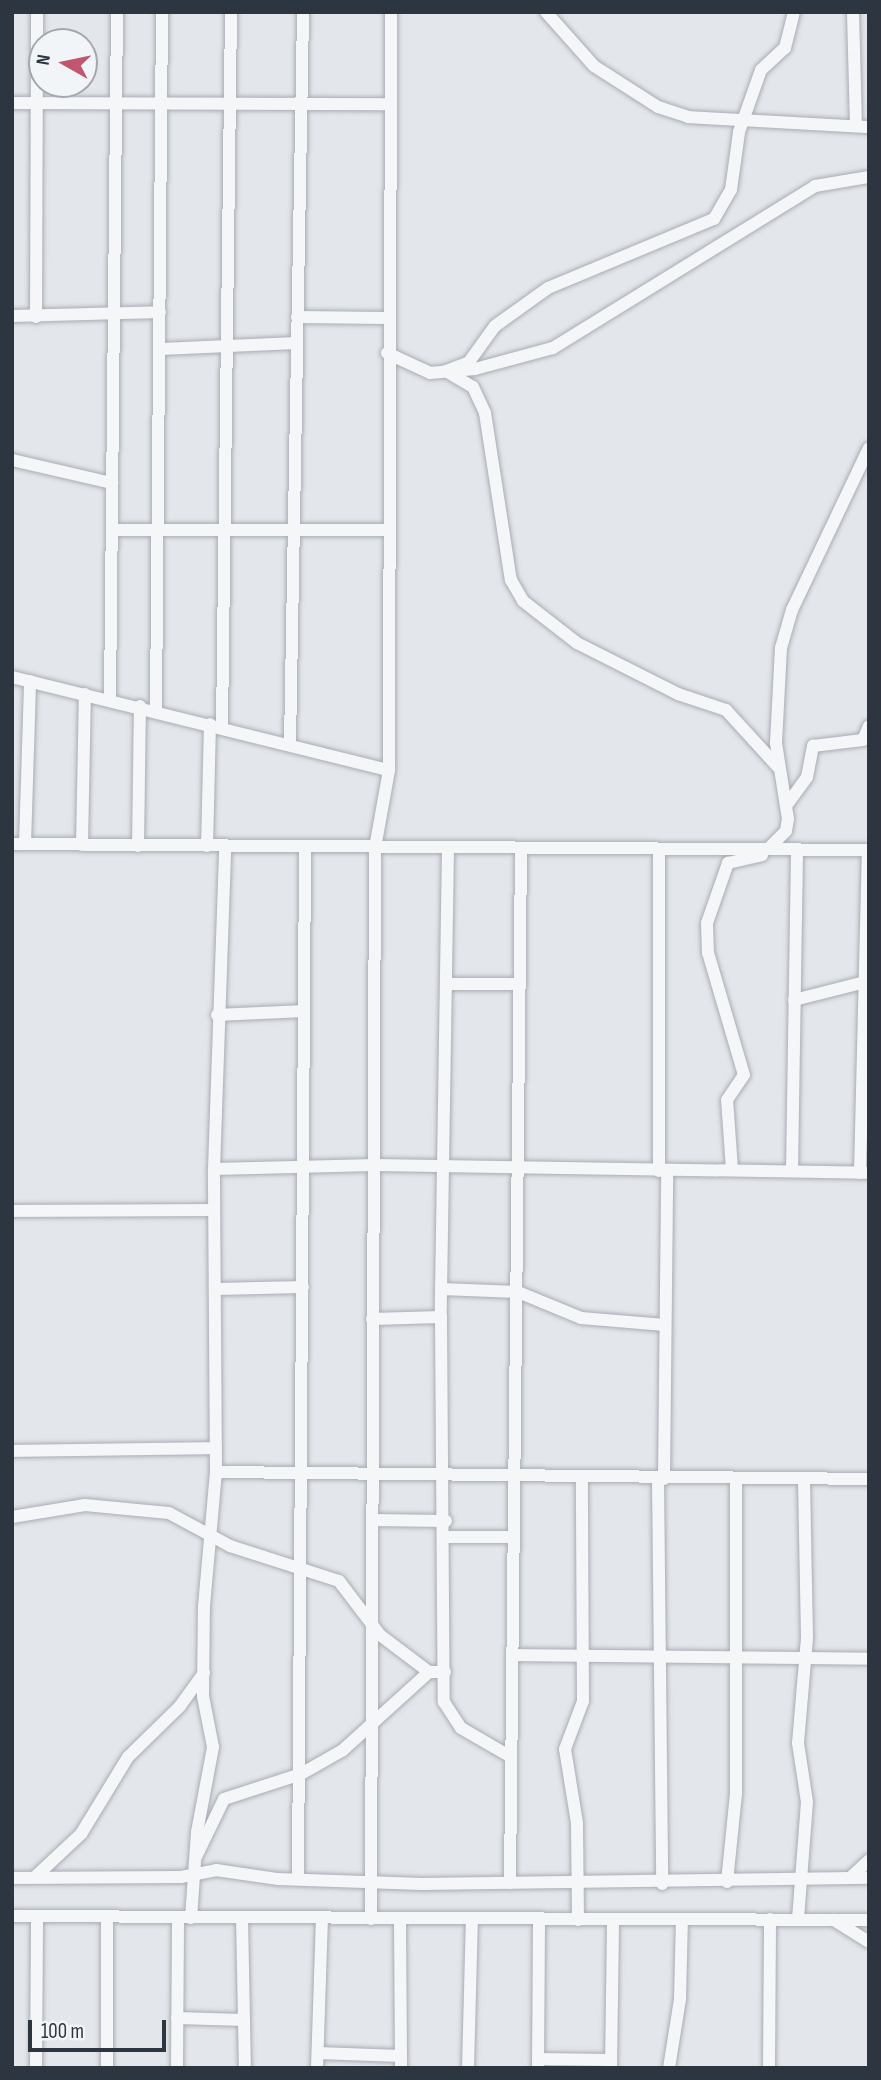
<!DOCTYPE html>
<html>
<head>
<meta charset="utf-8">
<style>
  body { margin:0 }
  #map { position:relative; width:881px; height:2080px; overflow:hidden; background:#e3e6ea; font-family:"Sofia Sans Condensed",sans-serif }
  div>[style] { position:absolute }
  .roads { filter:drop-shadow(0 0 2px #a8adb4) drop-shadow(0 0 2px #a8adb4) }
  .minor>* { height:12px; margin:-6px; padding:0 6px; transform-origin:6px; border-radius:6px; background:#f5f6f8 }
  span { translate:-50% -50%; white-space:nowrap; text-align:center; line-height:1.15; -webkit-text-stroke:7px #f2f5f7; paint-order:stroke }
  .frame { position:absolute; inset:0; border:14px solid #2c3540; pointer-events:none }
  .north { position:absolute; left:28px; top:28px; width:70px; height:70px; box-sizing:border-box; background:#f2f5f7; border:2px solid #a3a8ae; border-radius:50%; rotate:279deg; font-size:19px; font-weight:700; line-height:28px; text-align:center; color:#2c3540 }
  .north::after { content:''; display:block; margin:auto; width:24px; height:32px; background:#c1566e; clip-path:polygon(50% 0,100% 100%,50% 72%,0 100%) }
  .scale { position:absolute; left:28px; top:2020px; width:138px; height:32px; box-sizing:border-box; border:4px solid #2c3540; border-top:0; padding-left:9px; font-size:21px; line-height:24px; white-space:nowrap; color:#2c3540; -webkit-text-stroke:5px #f2f5f7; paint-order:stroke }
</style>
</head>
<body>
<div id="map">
  <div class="roads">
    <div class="minor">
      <div style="left:546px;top:12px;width:72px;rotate:48.4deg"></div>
      <div style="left:594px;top:66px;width:76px;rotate:32.6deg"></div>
      <div style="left:658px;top:107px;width:32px;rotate:18deg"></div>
      <div style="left:688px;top:117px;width:181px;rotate:3.2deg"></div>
      <div style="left:853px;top:12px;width:114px;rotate:88.5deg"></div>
      <div style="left:12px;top:103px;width:377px;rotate:0.2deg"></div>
      <div style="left:12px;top:316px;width:148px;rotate:-1.5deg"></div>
      <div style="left:36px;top:317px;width:305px;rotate:-89.8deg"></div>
      <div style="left:297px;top:317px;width:90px;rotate:0.6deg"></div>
      <div style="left:161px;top:349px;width:135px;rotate:-2.5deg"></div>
      <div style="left:387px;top:353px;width:47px;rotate:24.9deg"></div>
      <div style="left:430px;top:373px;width:45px;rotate:-5.1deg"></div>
      <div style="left:475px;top:369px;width:81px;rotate:-15.1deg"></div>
      <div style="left:553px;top:348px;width:308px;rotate:-31.7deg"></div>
      <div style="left:815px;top:186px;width:55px;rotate:-9.5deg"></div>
      <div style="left:446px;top:371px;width:31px;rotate:31deg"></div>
      <div style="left:473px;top:387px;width:29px;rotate:65deg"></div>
      <div style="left:485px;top:413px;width:169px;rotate:81.2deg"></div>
      <div style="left:511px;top:580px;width:24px;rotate:60deg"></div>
      <div style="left:523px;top:601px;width:68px;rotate:37.9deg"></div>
      <div style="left:577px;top:643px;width:113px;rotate:26.8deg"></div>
      <div style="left:678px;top:694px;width:51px;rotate:18.4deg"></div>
      <div style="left:726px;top:710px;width:77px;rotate:47.6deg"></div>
      <div style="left:446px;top:371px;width:25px;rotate:-21deg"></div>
      <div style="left:469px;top:362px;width:44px;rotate:-54.2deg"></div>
      <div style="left:495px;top:326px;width:65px;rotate:-35.6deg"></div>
      <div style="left:548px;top:288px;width:180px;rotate:-22.6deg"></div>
      <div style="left:714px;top:219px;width:34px;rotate:-60deg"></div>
      <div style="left:731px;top:190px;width:59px;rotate:-82.1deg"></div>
      <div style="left:739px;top:132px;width:66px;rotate:-70.5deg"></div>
      <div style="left:761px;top:70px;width:33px;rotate:-43deg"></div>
      <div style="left:785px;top:48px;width:37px;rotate:-76deg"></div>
      <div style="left:12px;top:460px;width:103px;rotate:13deg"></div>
      <div style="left:112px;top:530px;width:275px"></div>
      <div style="left:12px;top:677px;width:388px;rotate:13.9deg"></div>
      <div style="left:110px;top:700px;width:688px;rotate:-89.42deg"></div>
      <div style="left:156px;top:710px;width:698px;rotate:-89.51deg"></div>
      <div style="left:222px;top:727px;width:715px;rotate:-89.28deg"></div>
      <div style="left:290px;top:744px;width:732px;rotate:-88.98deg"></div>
      <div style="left:786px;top:806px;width:36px;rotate:-54deg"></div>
      <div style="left:807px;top:777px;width:32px;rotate:-79deg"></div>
      <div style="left:813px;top:746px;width:50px;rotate:-6.8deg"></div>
      <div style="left:863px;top:740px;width:15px;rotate:-67deg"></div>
      <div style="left:12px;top:844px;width:857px;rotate:0.4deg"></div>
      <div style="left:25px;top:844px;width:163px;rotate:-88.2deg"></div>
      <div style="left:82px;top:845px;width:151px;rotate:-88.9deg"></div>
      <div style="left:138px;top:846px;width:140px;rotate:-89.2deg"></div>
      <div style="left:207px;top:846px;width:122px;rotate:-88.6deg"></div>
      <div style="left:448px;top:848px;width:469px;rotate:90.9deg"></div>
      <div style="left:441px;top:1317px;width:385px;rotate:89.6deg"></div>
      <div style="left:444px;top:1702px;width:31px;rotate:57deg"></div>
      <div style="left:461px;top:1728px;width:58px;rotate:30.1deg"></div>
      <div style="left:768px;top:849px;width:25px;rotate:-45deg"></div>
      <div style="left:786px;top:831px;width:12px;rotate:-81deg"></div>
      <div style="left:788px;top:819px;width:77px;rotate:-99deg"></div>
      <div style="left:776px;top:743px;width:95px;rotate:-87deg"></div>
      <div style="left:781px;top:648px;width:40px;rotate:-74deg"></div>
      <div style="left:792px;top:610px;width:179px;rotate:-64.6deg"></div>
      <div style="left:447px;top:984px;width:72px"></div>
      <div style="left:794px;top:1000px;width:77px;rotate:-14.2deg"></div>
      <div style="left:217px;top:1015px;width:87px;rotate:-2.6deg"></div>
      <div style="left:214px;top:1169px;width:161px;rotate:-1.4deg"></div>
      <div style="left:375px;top:1165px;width:494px;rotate:0.9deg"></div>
      <div style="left:732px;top:1169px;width:69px;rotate:-94.1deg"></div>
      <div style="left:727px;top:1100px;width:30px;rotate:-56deg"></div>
      <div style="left:744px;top:1075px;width:127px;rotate:-106.4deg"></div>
      <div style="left:708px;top:953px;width:30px;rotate:-92deg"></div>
      <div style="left:707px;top:923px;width:64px;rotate:-70.7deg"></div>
      <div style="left:728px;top:863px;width:35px;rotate:-13deg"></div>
      <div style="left:659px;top:1171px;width:322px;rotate:-90deg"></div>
      <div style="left:792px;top:1171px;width:321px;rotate:-89.1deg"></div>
      <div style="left:860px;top:1173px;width:323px;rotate:-88.6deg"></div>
      <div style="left:12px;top:1211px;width:202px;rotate:-0.3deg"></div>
      <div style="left:216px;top:1289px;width:87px;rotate:-1.3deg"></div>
      <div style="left:441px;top:1289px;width:77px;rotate:2.2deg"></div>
      <div style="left:518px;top:1292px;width:68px;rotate:22.4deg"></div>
      <div style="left:581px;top:1318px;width:84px;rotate:4.8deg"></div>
      <div style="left:372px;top:1319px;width:69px;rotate:-1.7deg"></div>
      <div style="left:12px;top:1451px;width:204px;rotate:-0.8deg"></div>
      <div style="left:216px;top:1472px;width:653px;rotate:0.61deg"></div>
      <div style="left:658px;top:1479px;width:405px;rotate:89.4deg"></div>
      <div style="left:664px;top:1479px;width:308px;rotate:-89.4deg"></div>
      <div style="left:12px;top:1517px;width:74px;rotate:-9.3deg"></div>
      <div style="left:85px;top:1505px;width:84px;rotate:5.4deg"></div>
      <div style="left:169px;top:1513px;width:69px;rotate:28.4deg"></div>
      <div style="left:230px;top:1546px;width:114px;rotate:17.8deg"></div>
      <div style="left:339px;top:1581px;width:68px;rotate:52.8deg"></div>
      <div style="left:380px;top:1635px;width:61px;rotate:37.1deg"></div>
      <div style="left:429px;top:1672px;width:16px"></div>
      <div style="left:373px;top:1520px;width:73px;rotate:0.8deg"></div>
      <div style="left:446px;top:1537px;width:68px"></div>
      <div style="left:513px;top:1655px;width:356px;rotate:0.6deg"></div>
      <div style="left:196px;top:1857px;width:64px;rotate:-64.2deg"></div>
      <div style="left:224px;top:1799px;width:81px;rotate:-18deg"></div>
      <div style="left:301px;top:1774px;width:48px;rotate:-29.7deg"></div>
      <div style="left:343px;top:1750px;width:116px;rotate:-42.2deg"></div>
      <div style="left:35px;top:1877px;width:63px;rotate:-43.1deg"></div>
      <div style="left:81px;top:1834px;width:90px;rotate:-58.6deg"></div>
      <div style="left:128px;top:1757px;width:73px;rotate:-44.4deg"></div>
      <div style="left:180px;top:1706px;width:41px;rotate:-54deg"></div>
      <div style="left:851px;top:1877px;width:25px;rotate:-43deg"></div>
      <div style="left:12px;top:1878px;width:169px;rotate:-0.3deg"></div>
      <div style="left:181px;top:1877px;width:36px;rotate:-11deg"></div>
      <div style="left:216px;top:1870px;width:63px;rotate:8.3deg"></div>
      <div style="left:278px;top:1879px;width:144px;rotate:2deg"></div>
      <div style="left:422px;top:1884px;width:447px;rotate:-0.8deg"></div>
      <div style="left:298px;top:1879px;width:1032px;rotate:-89.61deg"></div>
      <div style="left:727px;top:1882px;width:88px;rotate:-84.2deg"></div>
      <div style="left:736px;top:1794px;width:316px;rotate:-90deg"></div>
      <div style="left:510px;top:1883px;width:1034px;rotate:-89.39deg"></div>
      <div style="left:12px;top:1916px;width:857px;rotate:0.27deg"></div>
      <div style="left:242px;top:1917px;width:151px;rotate:88.9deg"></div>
      <div style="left:191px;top:1918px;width:86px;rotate:-86deg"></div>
      <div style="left:197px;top:1832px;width:86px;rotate:-79.3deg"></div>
      <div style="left:213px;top:1747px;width:52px;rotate:-101.1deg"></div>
      <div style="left:203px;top:1696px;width:90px;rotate:-89.4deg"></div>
      <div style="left:204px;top:1606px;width:135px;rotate:-84.9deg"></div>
      <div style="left:216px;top:1472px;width:303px;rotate:-90.4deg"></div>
      <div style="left:214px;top:1169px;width:323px;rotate:-88deg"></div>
      <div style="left:371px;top:1919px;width:1071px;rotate:-89.79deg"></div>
      <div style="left:375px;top:848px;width:79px;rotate:-79.8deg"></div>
      <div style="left:389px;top:770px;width:758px;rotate:-89.85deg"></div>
      <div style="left:400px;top:1919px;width:149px;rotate:89.6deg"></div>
      <div style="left:798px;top:1919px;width:117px;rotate:-85.6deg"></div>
      <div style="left:807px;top:1802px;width:60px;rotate:-98.7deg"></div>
      <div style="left:798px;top:1743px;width:106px;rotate:-85.1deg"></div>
      <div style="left:807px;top:1637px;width:159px;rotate:-91.1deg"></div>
      <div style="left:578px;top:1920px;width:97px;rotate:-90.6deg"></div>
      <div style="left:577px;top:1823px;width:75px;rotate:-99.2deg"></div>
      <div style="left:565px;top:1749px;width:51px;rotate:-69.4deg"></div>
      <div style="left:583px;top:1701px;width:224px;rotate:-90.3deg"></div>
      <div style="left:834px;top:1920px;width:41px;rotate:32.2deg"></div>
      <div style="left:177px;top:2018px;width:67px;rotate:1.7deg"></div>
      <div style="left:318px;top:2053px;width:83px;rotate:2.1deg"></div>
      <div style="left:538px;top:2059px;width:73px;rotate:0.8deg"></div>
      <div style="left:36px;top:2068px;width:151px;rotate:-89.6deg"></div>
      <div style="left:107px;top:2068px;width:151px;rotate:-90deg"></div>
      <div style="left:177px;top:2068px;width:150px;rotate:-89.6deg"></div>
      <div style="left:317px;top:2068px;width:149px;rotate:-88.1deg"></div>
      <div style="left:468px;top:2068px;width:149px;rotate:-88.5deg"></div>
      <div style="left:538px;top:2068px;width:148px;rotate:-89.6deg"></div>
      <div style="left:611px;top:2068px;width:149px;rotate:-89.2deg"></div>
      <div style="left:669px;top:2068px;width:70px;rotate:-80.9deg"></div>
      <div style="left:680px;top:1999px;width:80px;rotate:-88.6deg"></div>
      <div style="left:769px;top:2068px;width:149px;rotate:-89.6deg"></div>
    </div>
  </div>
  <div class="frame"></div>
  <div class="north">N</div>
  <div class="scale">100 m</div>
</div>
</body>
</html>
